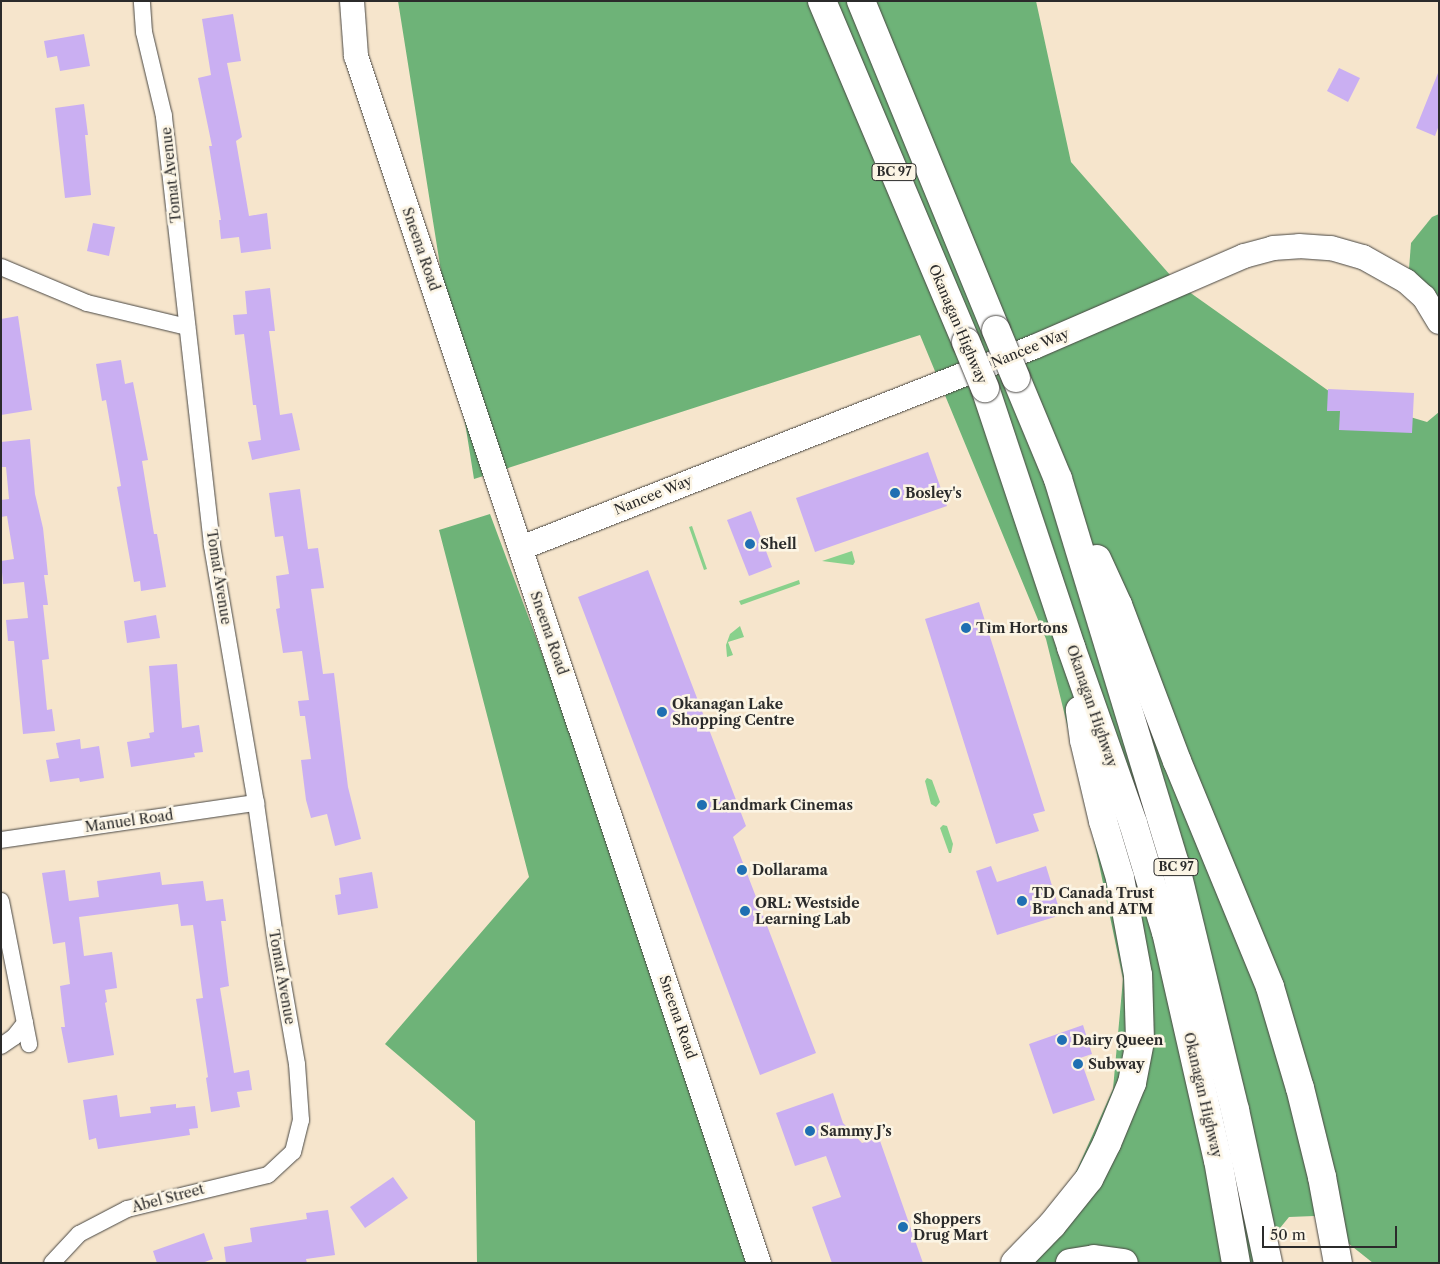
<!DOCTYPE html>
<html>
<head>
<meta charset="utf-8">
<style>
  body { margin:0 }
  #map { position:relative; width:1440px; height:1264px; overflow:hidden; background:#f6e5cc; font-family:"Libre Caslon Text",serif }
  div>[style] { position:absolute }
  .green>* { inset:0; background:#89d18c }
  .forest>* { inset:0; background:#6eb378 }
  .building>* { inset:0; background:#caaff2 }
  .roads { filter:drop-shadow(0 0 1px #494743) drop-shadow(0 0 1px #494743) }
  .street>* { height:16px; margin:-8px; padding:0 8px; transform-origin:8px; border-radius:8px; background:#fff }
  .secondary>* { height:24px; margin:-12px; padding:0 12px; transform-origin:12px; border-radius:12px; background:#fff }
  .highway>* { height:28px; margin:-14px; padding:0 14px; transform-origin:14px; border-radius:14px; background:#fff }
  .bridges { filter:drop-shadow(0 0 1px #494743) drop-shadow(0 0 1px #494743) }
  .highway-bridge>* { height:28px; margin:-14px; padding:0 14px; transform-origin:14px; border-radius:14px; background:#fff }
  .dots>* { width:14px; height:14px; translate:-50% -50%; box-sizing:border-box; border:2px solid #fcf5e5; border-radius:50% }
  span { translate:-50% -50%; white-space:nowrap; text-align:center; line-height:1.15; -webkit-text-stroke:5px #fcf5e5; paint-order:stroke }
  .shield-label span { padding:1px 4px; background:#fcf5e5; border:1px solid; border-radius:4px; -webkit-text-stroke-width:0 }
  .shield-label { font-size:12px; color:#2b2b2b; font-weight:700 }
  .street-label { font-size:14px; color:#2b2b2b }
  .poi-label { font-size:14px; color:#2b2b2b; font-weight:700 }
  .left { translate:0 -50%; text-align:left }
  .frame { position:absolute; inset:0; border:2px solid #2b2b2b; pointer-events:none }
  .scale { position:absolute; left:1262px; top:1226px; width:135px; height:22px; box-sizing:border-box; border:2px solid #2b2b2b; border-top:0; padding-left:6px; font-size:15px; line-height:18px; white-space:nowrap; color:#2b2b2b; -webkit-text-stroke:4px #fcf5e5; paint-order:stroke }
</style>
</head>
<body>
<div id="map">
  <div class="green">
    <div style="clip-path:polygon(692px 526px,707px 569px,704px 570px,689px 527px)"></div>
    <div style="clip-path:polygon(852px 551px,855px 562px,853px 565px,822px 561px)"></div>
    <div style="clip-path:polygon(799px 580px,800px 584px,741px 605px,739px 601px)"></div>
    <div style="clip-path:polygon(740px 626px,744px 637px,728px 642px,733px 655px,727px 657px,726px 645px,730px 634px)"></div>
    <div style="clip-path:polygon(927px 778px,932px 780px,940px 802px,936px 807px,931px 804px,925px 781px)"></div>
    <div style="clip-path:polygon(943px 825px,947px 826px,953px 844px,951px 853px,949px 853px,940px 828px)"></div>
  </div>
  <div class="forest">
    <div style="clip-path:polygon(398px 1px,1036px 1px,1071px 162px,1178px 284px,1333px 394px,1427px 422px,1439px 412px,1439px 1263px,1373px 1263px,1314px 1216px,1289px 1217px,1271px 1239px,1271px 1263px,1001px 1263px,1072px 1181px,1113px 1089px,1123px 979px,1085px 797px,1046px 639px,920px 335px,474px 479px)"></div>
    <div style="clip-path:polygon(1439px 214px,1439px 300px,1409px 269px,1411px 243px,1432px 217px)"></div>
    <div style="clip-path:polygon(490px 514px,769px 1263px,477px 1263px,475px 1121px,385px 1044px,529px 877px,439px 530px)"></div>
  </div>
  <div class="building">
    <div style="clip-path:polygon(233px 14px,241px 61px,227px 63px,242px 137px,236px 141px,249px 216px,267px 213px,271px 249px,241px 253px,239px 237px,221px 239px,219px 220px,221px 220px,209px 146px,212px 146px,198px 78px,211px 75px,202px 19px)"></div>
    <div style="clip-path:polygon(84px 34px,90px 66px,60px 71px,57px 56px,47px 58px,44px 41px)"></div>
    <div style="clip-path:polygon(1339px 68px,1360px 78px,1348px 102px,1327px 91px)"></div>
    <div style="clip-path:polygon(1438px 73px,1439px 125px,1435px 136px,1416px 128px)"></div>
    <div style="clip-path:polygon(84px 104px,88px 135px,85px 135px,91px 195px,65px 198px,55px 108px)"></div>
    <div style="clip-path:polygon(93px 223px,115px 227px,109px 256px,87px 251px)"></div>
    <div style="clip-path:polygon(270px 288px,275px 331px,269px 331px,280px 415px,292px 413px,300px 450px,252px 460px,248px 442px,261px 440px,256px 405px,253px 405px,244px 334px,235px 335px,233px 315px,247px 314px,245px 291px)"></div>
    <div style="clip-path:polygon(18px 316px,32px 410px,1px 415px,1px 319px)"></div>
    <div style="clip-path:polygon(121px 360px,125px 384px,133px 382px,148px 460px,142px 461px,154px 534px,157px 534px,166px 587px,141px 591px,140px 581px,134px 582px,117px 487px,121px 486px,106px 400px,102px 401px,96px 364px)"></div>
    <div style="clip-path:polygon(1328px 389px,1414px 393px,1412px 433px,1339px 430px,1340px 411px,1327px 411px)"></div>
    <div style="clip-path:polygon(30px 439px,35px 494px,43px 528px,48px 575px,44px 575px,48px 605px,43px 605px,49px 659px,42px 660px,47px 710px,52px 709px,55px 731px,23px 734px,14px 641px,8px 641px,6px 620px,28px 618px,24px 582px,3px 584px,1px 561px,14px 559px,7px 516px,1px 517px,1px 500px,9px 499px,6px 467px,1px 467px,1px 442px)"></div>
    <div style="clip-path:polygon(928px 452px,947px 506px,815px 552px,796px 498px)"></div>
    <div style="clip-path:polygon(300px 489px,308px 549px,318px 548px,324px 588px,311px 589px,323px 674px,334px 673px,348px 787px,361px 839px,335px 846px,327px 814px,311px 818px,306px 800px,301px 760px,311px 759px,305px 716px,300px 716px,298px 701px,309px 700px,302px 651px,283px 653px,276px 609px,280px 608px,276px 576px,289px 574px,283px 536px,275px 537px,269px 493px)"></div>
    <div style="clip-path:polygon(751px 511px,772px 567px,749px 576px,727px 520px)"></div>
    <div style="clip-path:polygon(648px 570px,746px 826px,733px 837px,816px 1053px,760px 1075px,578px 597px)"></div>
    <div style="clip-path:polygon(979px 602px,1045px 811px,1033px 814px,1039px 831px,996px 844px,925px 619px)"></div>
    <div style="clip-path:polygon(156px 615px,160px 638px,127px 643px,124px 621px)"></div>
    <div style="clip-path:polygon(177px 664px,182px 728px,199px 725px,203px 752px,194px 753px,195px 757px,131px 767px,127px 742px,150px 738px,149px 733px,154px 732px,149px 666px)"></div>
    <div style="clip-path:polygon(80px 739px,81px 749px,99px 746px,104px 778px,80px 782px,79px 778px,50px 782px,46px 760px,59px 758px,56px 743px)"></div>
    <div style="clip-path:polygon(991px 866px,997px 882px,1046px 866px,1061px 915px,997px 935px,976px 871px)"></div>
    <div style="clip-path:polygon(65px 870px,69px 901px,99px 897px,97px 881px,160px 872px,162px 885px,203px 881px,206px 901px,223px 899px,226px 921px,221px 921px,229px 986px,220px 988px,234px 1073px,249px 1070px,252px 1090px,237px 1092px,240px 1107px,211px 1112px,206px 1078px,208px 1077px,196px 999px,203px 998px,193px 925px,181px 926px,178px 904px,79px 917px,84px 956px,112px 952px,117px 988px,105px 990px,107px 1002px,105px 1003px,114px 1055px,68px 1063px,61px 1027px,65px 1027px,60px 986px,70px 984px,65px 942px,53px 944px,42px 873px)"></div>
    <div style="clip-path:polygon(372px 872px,378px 908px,338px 915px,335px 895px,341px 894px,339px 878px)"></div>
    <div style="clip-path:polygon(1083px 1025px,1092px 1054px,1080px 1058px,1095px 1100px,1053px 1114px,1029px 1044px)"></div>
    <div style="clip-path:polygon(833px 1093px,843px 1123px,862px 1143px,879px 1138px,923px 1263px,832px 1263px,812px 1207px,841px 1197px,826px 1156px,795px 1166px,776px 1113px)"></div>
    <div style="clip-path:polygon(117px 1095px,120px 1117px,151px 1113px,150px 1107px,176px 1104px,176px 1108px,195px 1106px,198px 1128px,189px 1129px,190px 1135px,98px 1149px,96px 1138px,89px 1140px,83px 1100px)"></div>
    <div style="clip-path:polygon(393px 1177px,408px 1198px,365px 1228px,350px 1207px)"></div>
    <div style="clip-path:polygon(328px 1210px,335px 1255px,306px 1259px,307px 1263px,226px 1263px,224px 1247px,252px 1242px,250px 1228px,307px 1219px,306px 1213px)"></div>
    <div style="clip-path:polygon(204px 1233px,213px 1259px,202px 1263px,157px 1263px,153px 1251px)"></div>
  </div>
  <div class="roads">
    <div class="street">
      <div style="left:1px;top:267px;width:93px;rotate:22.7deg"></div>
      <div style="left:87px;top:303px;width:103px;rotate:13.5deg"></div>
      <div style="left:1px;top:840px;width:258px;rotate:-8.3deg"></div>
      <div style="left:1px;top:901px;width:146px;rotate:78.9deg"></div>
      <div style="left:1px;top:1046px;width:16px;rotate:-35deg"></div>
      <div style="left:14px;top:1037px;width:18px;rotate:-52deg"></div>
      <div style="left:52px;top:1263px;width:40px;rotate:-47deg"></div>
      <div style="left:79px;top:1234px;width:54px;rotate:-27.5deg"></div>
      <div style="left:127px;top:1209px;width:145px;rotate:-13.6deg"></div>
      <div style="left:268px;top:1175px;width:34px;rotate:-43deg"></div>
      <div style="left:293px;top:1152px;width:33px;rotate:-76deg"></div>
      <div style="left:301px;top:1120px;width:56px;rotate:-94.1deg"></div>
      <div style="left:297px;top:1064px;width:122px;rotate:-99.9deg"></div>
      <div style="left:276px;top:944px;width:142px;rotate:-98.1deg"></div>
      <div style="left:256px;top:803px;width:262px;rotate:-99.7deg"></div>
      <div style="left:212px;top:545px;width:432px;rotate:-96.4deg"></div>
      <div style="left:164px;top:116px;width:86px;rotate:-103.4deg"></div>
      <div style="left:144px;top:32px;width:31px;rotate:-94deg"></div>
    </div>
    <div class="secondary">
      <div style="left:352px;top:1px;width:55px;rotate:85.8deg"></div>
      <div style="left:356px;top:56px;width:1273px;rotate:71.54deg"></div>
      <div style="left:521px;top:548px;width:551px;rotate:-21.4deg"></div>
      <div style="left:1034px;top:347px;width:229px;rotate:-23.4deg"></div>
      <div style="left:1244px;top:256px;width:30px;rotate:-15deg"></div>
      <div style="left:1273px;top:248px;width:26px;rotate:-4deg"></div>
      <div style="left:1299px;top:246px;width:32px;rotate:4deg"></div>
      <div style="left:1331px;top:248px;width:33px;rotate:16deg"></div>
      <div style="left:1363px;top:257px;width:49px;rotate:29.2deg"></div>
      <div style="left:1406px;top:281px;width:24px;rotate:42deg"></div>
      <div style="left:1424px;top:297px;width:29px;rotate:59deg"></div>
    </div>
    <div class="highway">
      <div style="left:822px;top:1px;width:370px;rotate:67.1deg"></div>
      <div style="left:861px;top:1px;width:356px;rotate:67.7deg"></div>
      <div style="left:1016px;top:378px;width:109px;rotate:67.4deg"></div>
      <div style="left:1058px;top:479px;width:402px;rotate:73.1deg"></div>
      <div style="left:1175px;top:864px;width:253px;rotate:76.3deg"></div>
      <div style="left:1235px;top:1110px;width:157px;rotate:77.8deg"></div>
      <div style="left:985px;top:388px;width:273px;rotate:71.6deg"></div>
      <div style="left:1071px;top:647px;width:187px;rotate:70.6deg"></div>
      <div style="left:1133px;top:823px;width:114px;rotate:73.2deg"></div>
      <div style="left:1166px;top:932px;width:234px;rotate:77.2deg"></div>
      <div style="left:1218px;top:1160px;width:105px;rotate:80.1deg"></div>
      <div style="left:1097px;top:559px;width:51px;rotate:65.5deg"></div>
      <div style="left:1118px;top:605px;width:167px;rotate:69.3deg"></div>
      <div style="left:1177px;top:761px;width:244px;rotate:67.6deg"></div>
      <div style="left:1270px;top:987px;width:105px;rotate:73.5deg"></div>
      <div style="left:1300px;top:1088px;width:92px;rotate:76.1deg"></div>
      <div style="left:1322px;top:1177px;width:87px;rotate:79.5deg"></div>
      <div style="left:1015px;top:1263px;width:53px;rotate:-45.8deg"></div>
      <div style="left:1052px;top:1225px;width:59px;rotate:-51.2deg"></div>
      <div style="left:1089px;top:1179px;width:40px;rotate:-63.4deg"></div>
      <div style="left:1107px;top:1143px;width:65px;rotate:-67.4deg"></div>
      <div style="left:1132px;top:1083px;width:43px;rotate:-79.2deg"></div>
      <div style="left:1140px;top:1041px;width:66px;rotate:-91.7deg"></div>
      <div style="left:1138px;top:975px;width:99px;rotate:-100.5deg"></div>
      <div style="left:1120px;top:878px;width:59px;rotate:-106.6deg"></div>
      <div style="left:1103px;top:821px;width:83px;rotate:-103.2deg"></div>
      <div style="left:1084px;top:740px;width:30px;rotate:-98deg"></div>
      <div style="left:1070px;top:1263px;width:24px;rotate:-9deg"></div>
      <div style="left:1094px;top:1259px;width:30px;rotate:8deg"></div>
    </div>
  </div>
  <div class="bridges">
    <div class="highway-bridge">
      <div style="left:996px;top:330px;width:52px;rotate:67.4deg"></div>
      <div style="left:966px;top:342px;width:50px;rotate:67.6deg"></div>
    </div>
  </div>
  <div class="dots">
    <div style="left:895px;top:493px;background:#1f6fb2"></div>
    <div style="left:750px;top:544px;background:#1f6fb2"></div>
    <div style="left:966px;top:628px;background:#1f6fb2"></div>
    <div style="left:662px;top:712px;background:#1f6fb2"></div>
    <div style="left:702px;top:805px;background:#1f6fb2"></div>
    <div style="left:742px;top:870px;background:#1f6fb2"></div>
    <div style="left:1022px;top:901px;background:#1f6fb2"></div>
    <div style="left:745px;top:911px;background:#1f6fb2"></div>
    <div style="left:1062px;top:1040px;background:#1f6fb2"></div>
    <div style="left:1078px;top:1064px;background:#1f6fb2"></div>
    <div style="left:810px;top:1131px;background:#1f6fb2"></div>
    <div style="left:903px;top:1227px;background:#1f6fb2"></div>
  </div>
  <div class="shield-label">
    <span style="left:894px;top:172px">BC 97</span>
    <span style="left:1176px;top:867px">BC 97</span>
  </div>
  <div class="street-label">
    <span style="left:171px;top:175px;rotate:-96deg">Tomat Avenue</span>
    <span style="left:421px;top:249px;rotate:71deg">Sneena Road</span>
    <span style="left:958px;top:324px;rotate:67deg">Okanagan Highway</span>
    <span style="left:1030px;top:348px;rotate:-22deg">Nancee Way</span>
    <span style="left:653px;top:495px;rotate:-22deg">Nancee Way</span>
    <span style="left:219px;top:577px;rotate:81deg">Tomat Avenue</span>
    <span style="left:549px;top:633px;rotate:71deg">Sneena Road</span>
    <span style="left:1092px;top:706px;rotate:71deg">Okanagan Highway</span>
    <span style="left:129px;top:821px;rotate:-8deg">Manuel Road</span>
    <span style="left:282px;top:977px;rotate:80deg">Tomat Avenue</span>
    <span style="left:678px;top:1017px;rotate:71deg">Sneena Road</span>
    <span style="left:1203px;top:1095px;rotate:77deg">Okanagan Highway</span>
    <span style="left:168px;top:1198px;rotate:-15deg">Abel Street</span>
  </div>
  <div class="poi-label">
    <span class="left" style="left:905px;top:493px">Bosley's</span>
    <span class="left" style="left:760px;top:544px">Shell</span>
    <span class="left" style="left:976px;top:628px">Tim Hortons</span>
    <span class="left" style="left:672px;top:712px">Okanagan Lake<br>Shopping Centre</span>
    <span class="left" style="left:712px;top:805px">Landmark Cinemas</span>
    <span class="left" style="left:752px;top:870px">Dollarama</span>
    <span class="left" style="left:1032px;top:901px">TD Canada Trust<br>Branch and ATM</span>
    <span class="left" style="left:755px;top:911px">ORL: Westside<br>Learning Lab</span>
    <span class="left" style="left:1072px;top:1040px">Dairy Queen</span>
    <span class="left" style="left:1088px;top:1064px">Subway</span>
    <span class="left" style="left:820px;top:1131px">Sammy J’s</span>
    <span class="left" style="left:913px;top:1227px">Shoppers<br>Drug Mart</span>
  </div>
  <div class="frame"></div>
  <div class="scale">50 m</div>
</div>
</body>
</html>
